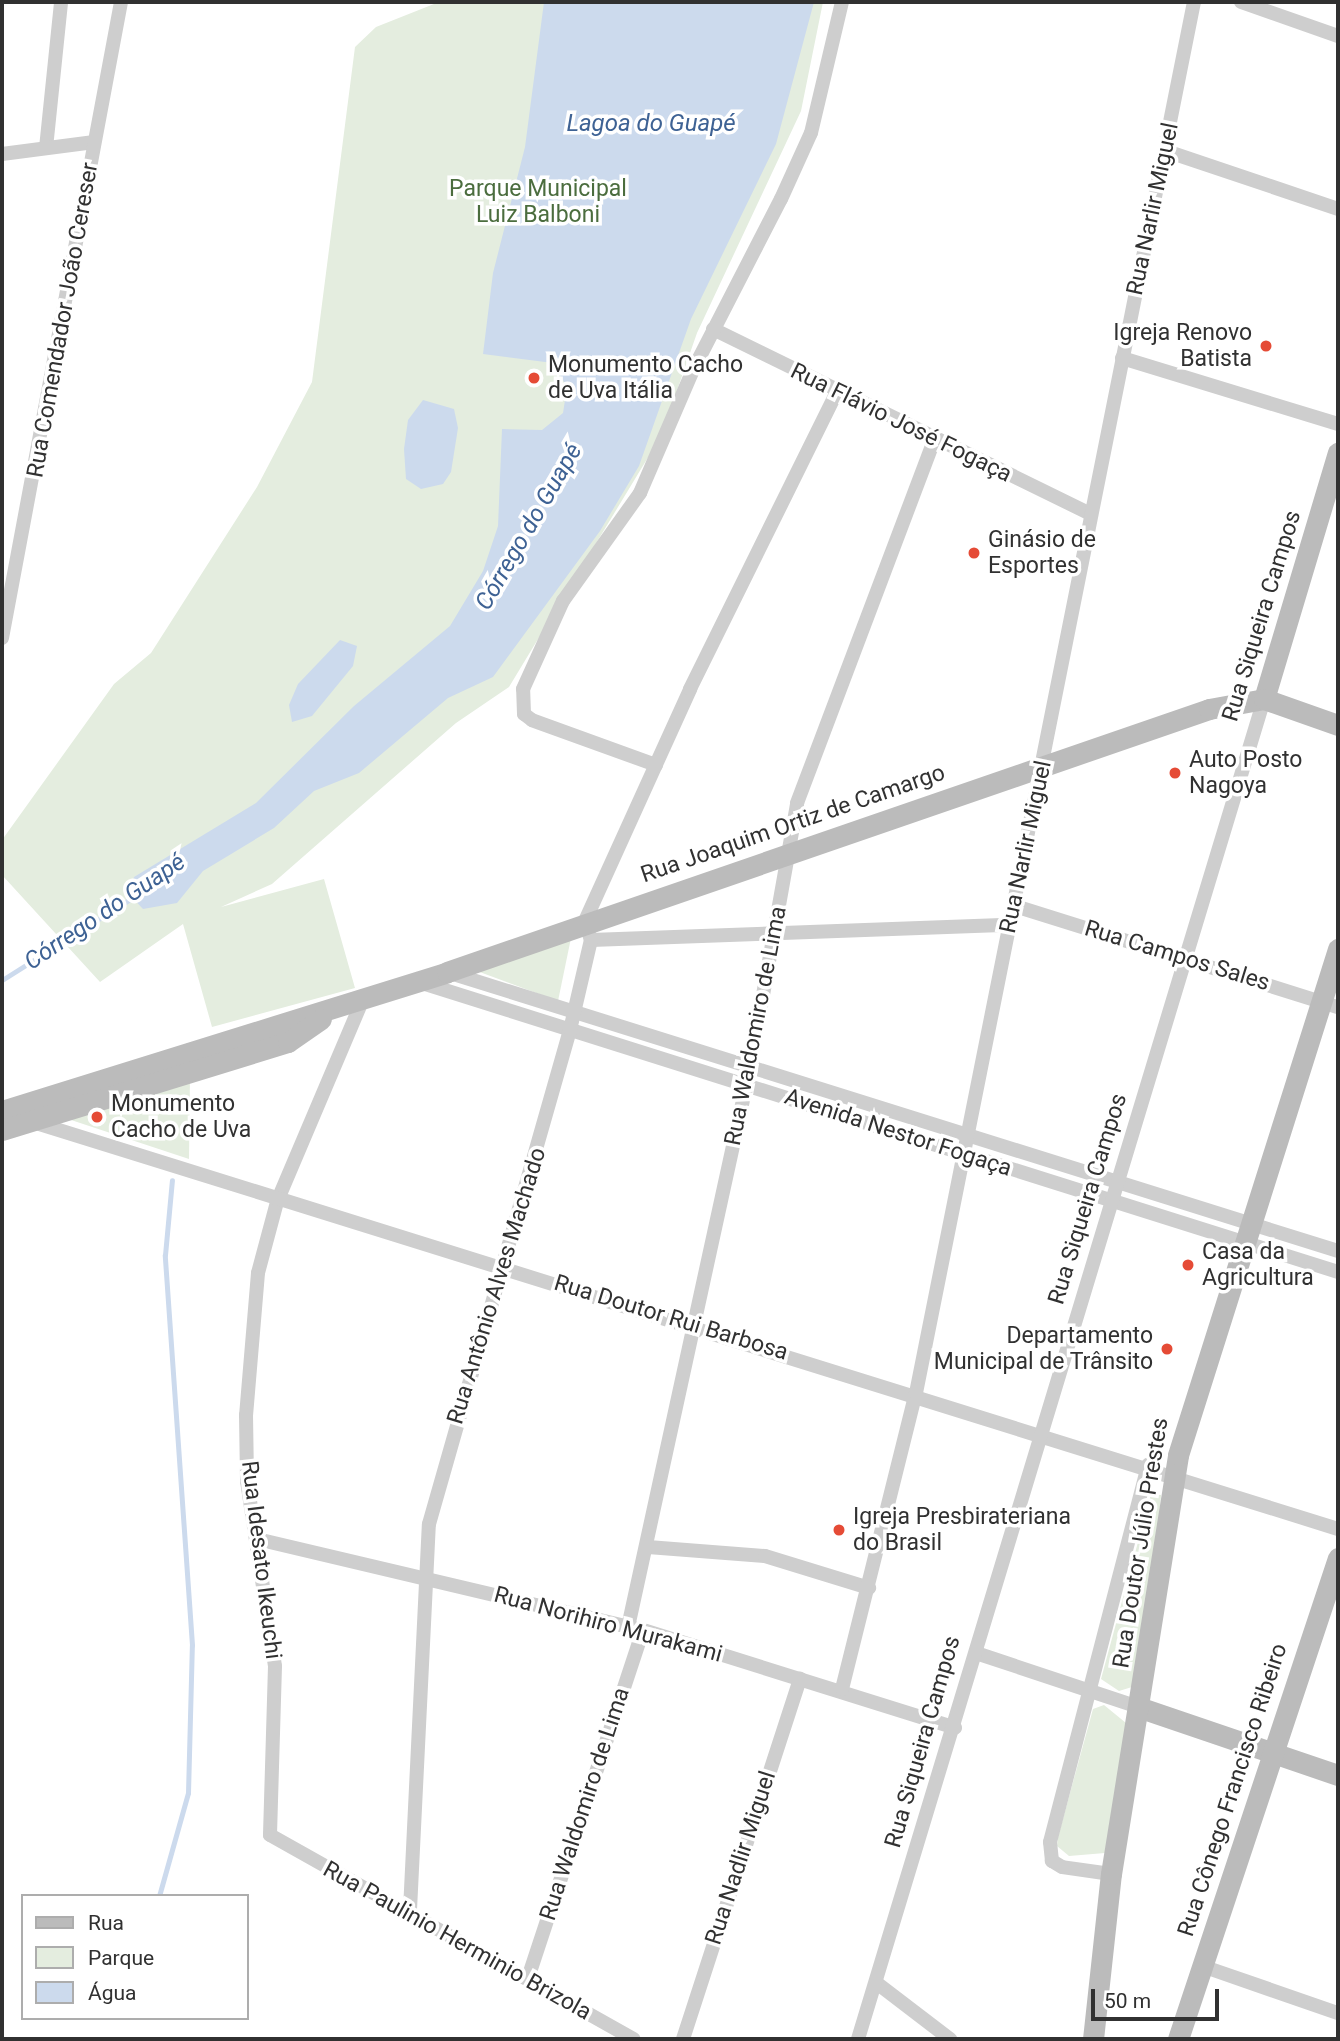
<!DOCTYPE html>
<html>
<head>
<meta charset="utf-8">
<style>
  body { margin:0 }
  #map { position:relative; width:1340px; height:2041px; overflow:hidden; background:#fff; font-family:Roboto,sans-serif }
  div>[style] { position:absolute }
  .green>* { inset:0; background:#e4eddf }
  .water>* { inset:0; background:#ccdaed }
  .stream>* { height:5px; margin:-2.5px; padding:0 2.5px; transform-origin:2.5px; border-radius:2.5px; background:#ccdaed }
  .street>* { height:14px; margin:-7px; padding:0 7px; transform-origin:7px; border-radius:7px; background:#cecece }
  .secondary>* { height:21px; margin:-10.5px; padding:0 10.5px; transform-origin:10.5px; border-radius:10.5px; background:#bbb }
  .dots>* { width:19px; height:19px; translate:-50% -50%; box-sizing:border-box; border:4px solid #fff; border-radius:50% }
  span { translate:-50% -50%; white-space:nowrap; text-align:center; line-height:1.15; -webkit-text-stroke:7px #fff; paint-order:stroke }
  .park-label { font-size:23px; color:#4b6d3e }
  .street-label { font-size:23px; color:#313131 }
  .poi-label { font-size:23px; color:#313131 }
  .right { translate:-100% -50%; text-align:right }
  .left { translate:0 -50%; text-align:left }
  .water-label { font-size:24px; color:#3e6294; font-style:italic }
  .frame { position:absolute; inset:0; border:4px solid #313131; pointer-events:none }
  .legend { position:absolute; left:21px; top:1894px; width:228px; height:126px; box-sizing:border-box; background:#fff; border:2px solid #adadad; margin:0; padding:9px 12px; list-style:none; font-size:21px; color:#313131 }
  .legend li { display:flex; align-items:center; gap:14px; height:35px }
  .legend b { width:35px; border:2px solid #adadad }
  .scale { position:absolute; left:1091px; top:1989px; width:128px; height:32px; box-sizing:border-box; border:4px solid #313131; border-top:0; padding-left:9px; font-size:21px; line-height:24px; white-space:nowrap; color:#313131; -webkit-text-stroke:5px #fff; paint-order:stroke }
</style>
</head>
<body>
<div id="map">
  <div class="green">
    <div style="clip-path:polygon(439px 2px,823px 2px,801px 111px,697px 333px,661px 436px,509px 687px,456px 723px,272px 884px,221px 907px,324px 879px,355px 988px,212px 1027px,183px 924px,100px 982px,2px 875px,2px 840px,114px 684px,151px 653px,257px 487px,312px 382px,355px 47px,376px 27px)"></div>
    <div style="clip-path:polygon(571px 938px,558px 1001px,477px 971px)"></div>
    <div style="clip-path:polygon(190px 1076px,189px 1159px,62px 1117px)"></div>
    <div style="clip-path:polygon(1151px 1494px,1161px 1495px,1159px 1517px,1132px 1687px,1119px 1691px,1101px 1679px)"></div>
    <div style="clip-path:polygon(1104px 1705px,1126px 1723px,1105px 1853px,1069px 1856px,1057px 1846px,1058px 1837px,1093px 1709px)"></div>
  </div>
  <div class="water">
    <div style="clip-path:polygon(544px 2px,814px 2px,776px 144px,691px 319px,639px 466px,600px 531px,493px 677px,448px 698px,359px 773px,314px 791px,274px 828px,203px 871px,177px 903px,143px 909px,128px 893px,134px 877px,256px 803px,354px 706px,450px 626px,483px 571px,498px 526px,502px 429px,542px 430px,563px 413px,567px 387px,553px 363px,483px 354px,493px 273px,525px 147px)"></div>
    <div style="clip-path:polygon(423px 400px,454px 409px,458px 428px,451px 472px,443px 484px,421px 489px,406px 479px,404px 449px,408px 420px)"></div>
    <div style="clip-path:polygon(340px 640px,357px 646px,353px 666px,312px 716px,292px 722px,289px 705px,298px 684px)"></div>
  </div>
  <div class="stream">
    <div style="left:2px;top:980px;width:157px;rotate:-32.3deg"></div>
    <div style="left:159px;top:1896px;width:107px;rotate:-74.3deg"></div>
    <div style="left:188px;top:1793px;width:148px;rotate:-88.5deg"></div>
    <div style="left:192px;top:1645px;width:391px;rotate:-94deg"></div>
    <div style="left:165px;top:1255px;width:75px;rotate:-84.7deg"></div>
  </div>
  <div class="street">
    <div style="left:1241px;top:2px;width:103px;rotate:19.3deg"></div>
    <div style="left:46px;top:148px;width:147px;rotate:-84.1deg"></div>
    <div style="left:1166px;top:151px;width:182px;rotate:18.6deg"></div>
    <div style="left:2px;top:154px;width:93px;rotate:-7.4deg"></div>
    <div style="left:713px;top:329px;width:421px;rotate:26.1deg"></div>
    <div style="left:1122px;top:358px;width:226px;rotate:17deg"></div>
    <div style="left:2px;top:638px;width:647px;rotate:-79.4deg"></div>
    <div style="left:656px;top:765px;width:132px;rotate:-160.1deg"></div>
    <div style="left:532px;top:720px;width:10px;rotate:-143deg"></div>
    <div style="left:524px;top:714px;width:25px;rotate:-92deg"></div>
    <div style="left:523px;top:689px;width:97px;rotate:-65.6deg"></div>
    <div style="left:563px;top:601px;width:133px;rotate:-54.5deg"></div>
    <div style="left:640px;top:493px;width:134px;rotate:-66.7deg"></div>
    <div style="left:693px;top:370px;width:192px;rotate:-62.8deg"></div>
    <div style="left:781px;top:199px;width:72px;rotate:-65.6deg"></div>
    <div style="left:811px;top:133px;width:135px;rotate:-76.7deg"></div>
    <div style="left:1015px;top:906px;width:338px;rotate:17.4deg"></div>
    <div style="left:591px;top:940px;width:418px;rotate:-2.1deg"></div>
    <div style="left:447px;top:972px;width:934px;rotate:17.39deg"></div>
    <div style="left:419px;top:982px;width:964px;rotate:17.51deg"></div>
    <div style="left:363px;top:999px;width:220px;rotate:113deg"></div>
    <div style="left:277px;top:1202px;width:73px;rotate:105deg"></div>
    <div style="left:258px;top:1273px;width:143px;rotate:94.8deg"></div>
    <div style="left:246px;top:1415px;width:66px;rotate:89.1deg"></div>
    <div style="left:247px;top:1481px;width:187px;rotate:81.4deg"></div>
    <div style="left:275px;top:1666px;width:169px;rotate:91.7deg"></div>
    <div style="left:270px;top:1835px;width:417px;rotate:29.3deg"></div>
    <div style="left:33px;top:1122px;width:1367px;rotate:17.32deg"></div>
    <div style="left:257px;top:1539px;width:397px;rotate:13.3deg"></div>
    <div style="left:643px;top:1630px;width:327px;rotate:17.4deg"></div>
    <div style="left:648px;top:1547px;width:117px;rotate:4.4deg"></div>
    <div style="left:765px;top:1556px;width:109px;rotate:17.1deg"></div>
    <div style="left:628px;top:1627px;width:572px;rotate:-77.69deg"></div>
    <div style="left:750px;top:1068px;width:269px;rotate:-79.9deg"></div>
    <div style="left:797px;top:803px;width:387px;rotate:-69.3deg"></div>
    <div style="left:976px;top:1653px;width:174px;rotate:18.4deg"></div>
    <div style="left:842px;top:1689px;width:305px;rotate:-76deg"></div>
    <div style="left:916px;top:1393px;width:1419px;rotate:-78.7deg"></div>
    <div style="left:1111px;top:1874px;width:49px;rotate:-171.9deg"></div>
    <div style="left:1062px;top:1867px;width:12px;rotate:-149deg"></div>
    <div style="left:1052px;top:1861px;width:19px;rotate:-96deg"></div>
    <div style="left:1050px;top:1842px;width:390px;rotate:-75.4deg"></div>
    <div style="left:410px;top:1910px;width:386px;rotate:-87.2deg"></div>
    <div style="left:429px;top:1524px;width:514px;rotate:-74.07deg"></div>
    <div style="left:570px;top:1030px;width:92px;rotate:-76.9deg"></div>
    <div style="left:591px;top:940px;width:20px;rotate:-108deg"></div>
    <div style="left:585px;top:921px;width:255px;rotate:-65.6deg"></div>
    <div style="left:690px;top:689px;width:331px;rotate:-63.7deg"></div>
    <div style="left:1202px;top:1966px;width:144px;rotate:19.1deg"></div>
    <div style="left:528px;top:1978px;width:367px;rotate:-71.7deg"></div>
    <div style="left:878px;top:1984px;width:91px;rotate:37.4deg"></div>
    <div style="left:683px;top:2039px;width:379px;rotate:-72deg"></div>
    <div style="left:858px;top:2039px;width:1400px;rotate:-73.14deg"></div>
  </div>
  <div class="secondary">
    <div style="left:1264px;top:699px;width:257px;rotate:-73.3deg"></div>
    <div style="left:2px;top:1111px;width:466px;rotate:-17.3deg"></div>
    <div style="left:447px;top:972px;width:806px;rotate:-19.04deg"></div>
    <div style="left:1209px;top:709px;width:56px;rotate:-10.3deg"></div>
    <div style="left:1264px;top:699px;width:78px;rotate:19.4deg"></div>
    <div style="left:2px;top:1130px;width:299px;rotate:-17.1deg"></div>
    <div style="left:288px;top:1042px;width:40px;rotate:-34.9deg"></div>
    <div style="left:1141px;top:1708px;width:208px;rotate:18.8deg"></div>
    <div style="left:1093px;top:2039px;width:166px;rotate:-83.8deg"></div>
    <div style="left:1111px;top:1874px;width:424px;rotate:-80.9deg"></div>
    <div style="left:1178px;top:1455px;width:531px;rotate:-72.45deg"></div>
    <div style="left:1178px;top:2039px;width:507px;rotate:-71.6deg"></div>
  </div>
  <div class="dots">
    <div style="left:1266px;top:346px;background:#e54b36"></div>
    <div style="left:534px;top:378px;background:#e54b36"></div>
    <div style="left:974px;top:553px;background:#e54b36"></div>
    <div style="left:1175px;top:773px;background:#e54b36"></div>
    <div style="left:97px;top:1117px;background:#e54b36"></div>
    <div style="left:1188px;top:1265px;background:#e54b36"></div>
    <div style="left:1167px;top:1349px;background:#e54b36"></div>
    <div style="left:839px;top:1530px;background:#e54b36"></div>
  </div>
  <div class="park-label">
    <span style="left:538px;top:202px">Parque Municipal<br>Luiz Balboni</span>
  </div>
  <div class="street-label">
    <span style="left:1153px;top:209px;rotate:-78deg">Rua Narlir Miguel</span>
    <span style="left:63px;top:320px;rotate:-80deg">Rua Comendador João Cereser</span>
    <span style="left:901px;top:423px;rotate:26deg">Rua Flávio José Fogaça</span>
    <span style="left:1262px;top:616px;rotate:-73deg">Rua Siqueira Campos</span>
    <span style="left:793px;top:824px;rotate:-19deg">Rua Joaquim Ortiz de Camargo</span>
    <span style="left:1026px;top:847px;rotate:-78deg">Rua Narlir Miguel</span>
    <span style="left:1177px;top:956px;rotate:17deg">Rua Campos Sales</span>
    <span style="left:756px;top:1026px;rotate:-79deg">Rua Waldomiro de Lima</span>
    <span style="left:898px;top:1133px;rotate:18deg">Avenida Nestor Fogaça</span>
    <span style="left:1088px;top:1199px;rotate:-73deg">Rua Siqueira Campos</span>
    <span style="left:497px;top:1286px;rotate:-73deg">Rua Antônio Alves Machado</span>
    <span style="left:671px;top:1318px;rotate:17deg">Rua Doutor Rui Barbosa</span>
    <span style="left:1141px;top:1543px;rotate:-81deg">Rua Doutor Júlio Prestes</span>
    <span style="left:261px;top:1560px;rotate:83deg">Rua Idesato Ikeuchi</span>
    <span style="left:608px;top:1625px;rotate:15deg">Rua Norihiro Murakami</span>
    <span style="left:923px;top:1742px;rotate:-74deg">Rua Siqueira Campos</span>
    <span style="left:1233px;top:1790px;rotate:-72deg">Rua Cônego Francisco Ribeiro</span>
    <span style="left:585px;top:1804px;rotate:-72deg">Rua Waldomiro de Lima</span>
    <span style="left:741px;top:1858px;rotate:-72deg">Rua Nadlir Miguel</span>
    <span style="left:457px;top:1941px;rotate:29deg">Rua Paulinio Herminio Brizola</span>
  </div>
  <div class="poi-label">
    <span class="right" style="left:1252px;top:346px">Igreja Renovo<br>Batista</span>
    <span class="left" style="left:548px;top:378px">Monumento Cacho<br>de Uva Itália</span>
    <span class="left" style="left:988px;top:553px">Ginásio de<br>Esportes</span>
    <span class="left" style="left:1189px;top:773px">Auto Posto<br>Nagoya</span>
    <span class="left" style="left:111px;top:1117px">Monumento<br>Cacho de Uva</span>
    <span class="left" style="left:1202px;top:1265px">Casa da<br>Agricultura</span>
    <span class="right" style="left:1153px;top:1349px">Departamento<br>Municipal de Trânsito</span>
    <span class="left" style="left:853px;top:1530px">Igreja Presbirateriana<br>do Brasil</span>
  </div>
  <div class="water-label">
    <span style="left:651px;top:124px">Lagoa do Guapé</span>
    <span style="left:529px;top:527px;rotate:-60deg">Córrego do Guapé</span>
    <span style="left:105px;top:912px;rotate:-34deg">Córrego do Guapé</span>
  </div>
  <div class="frame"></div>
  <ul class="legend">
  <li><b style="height:9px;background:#bbb"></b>Rua</li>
  <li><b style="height:19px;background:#e4eddf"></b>Parque</li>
  <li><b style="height:19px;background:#ccdaed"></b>Água</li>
  </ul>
  <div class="scale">50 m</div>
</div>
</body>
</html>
